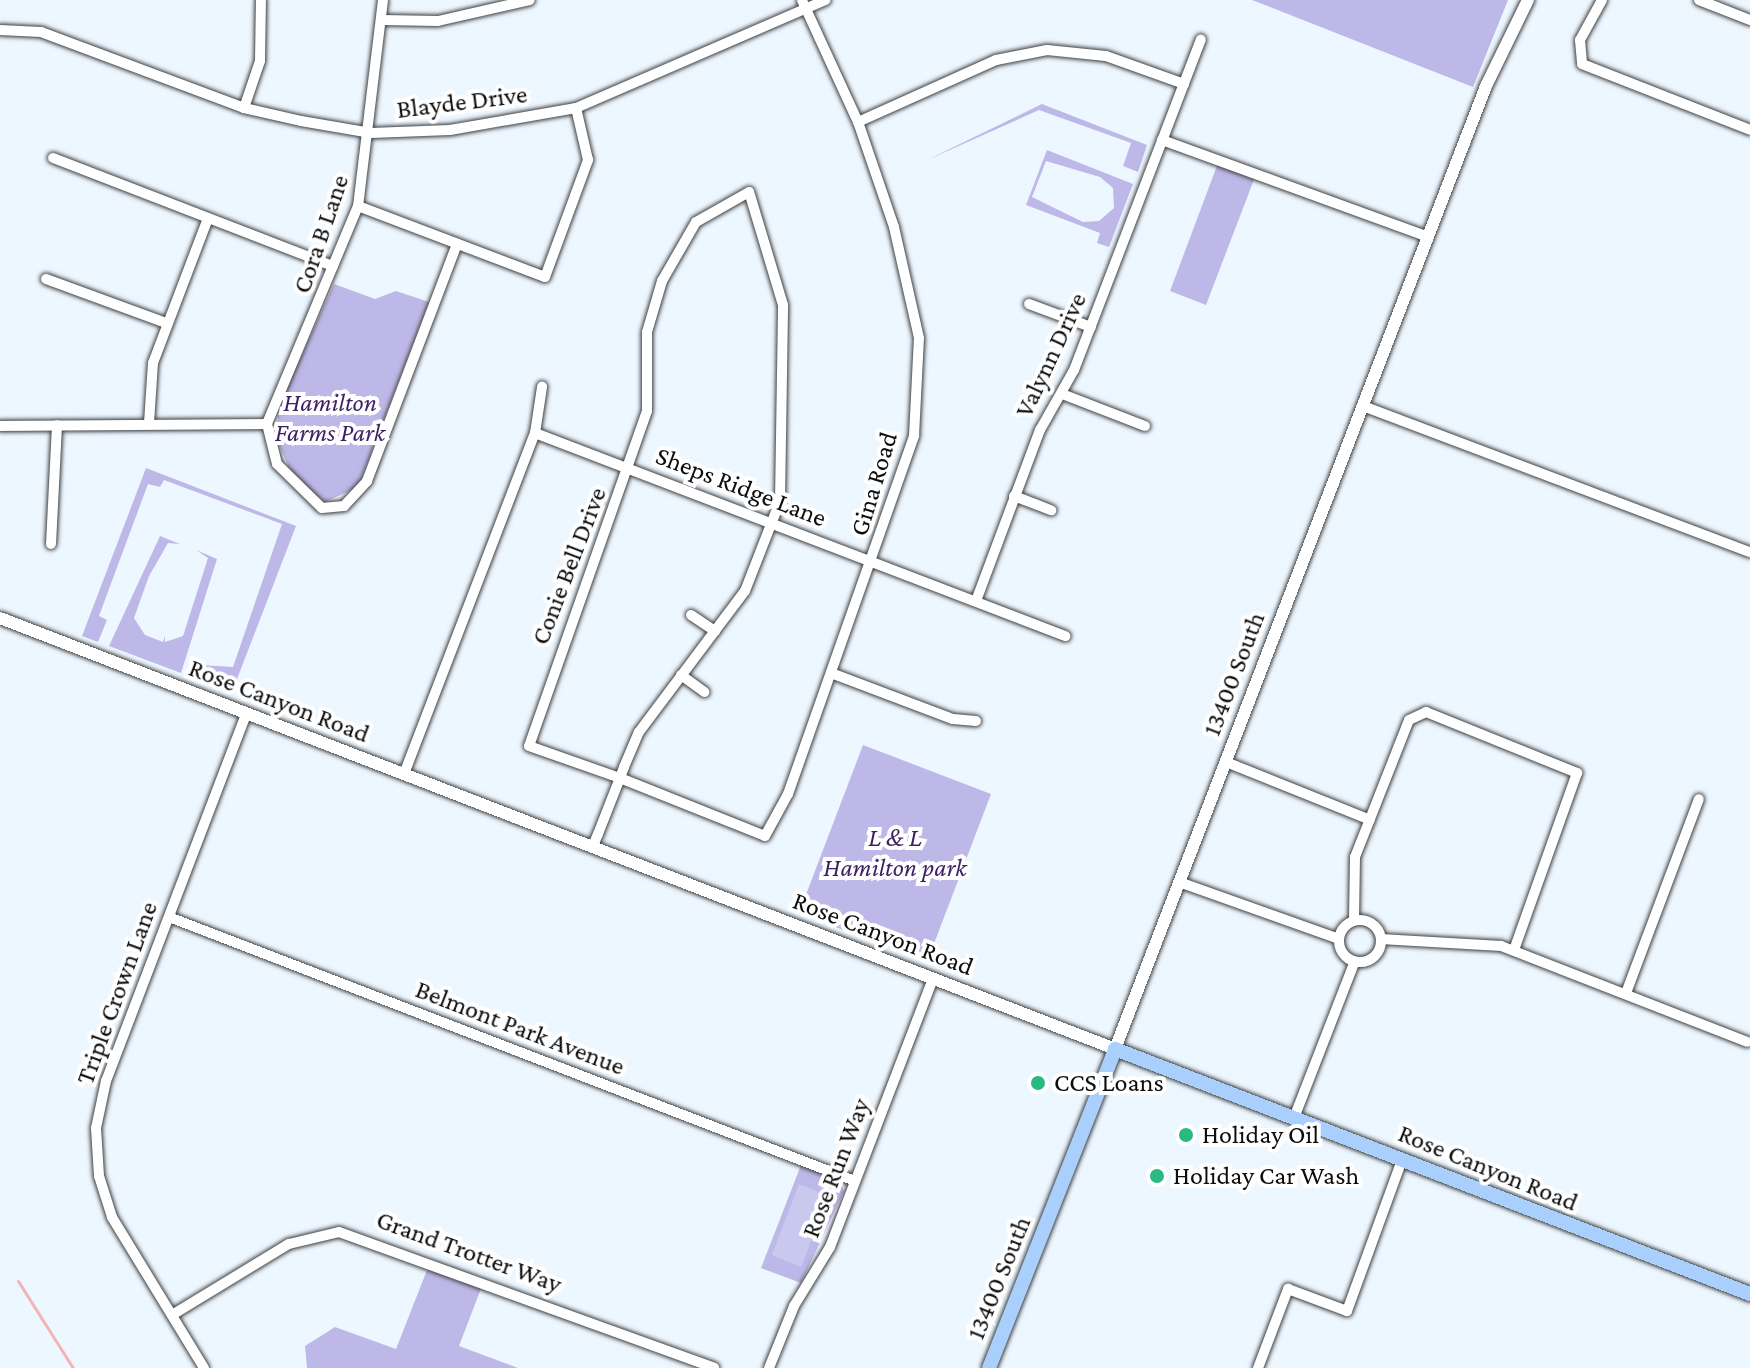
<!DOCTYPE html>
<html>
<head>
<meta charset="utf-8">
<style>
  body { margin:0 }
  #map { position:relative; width:1750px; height:1368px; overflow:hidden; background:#edf7ff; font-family:"Crimson Pro",serif }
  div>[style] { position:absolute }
  .green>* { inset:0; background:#beb8e8 }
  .pitch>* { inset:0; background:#c9c9ef }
  .stream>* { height:3px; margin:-1.5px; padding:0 1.5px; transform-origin:1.5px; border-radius:1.5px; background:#f5b4b3 }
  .roads { filter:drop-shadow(0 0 2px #404040) drop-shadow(0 0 2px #404040) }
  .minor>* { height:10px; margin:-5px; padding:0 5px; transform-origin:5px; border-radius:5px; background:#fff }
  .minor>.ring { margin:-5px; padding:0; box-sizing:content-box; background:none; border:10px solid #fff; border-radius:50% }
  .tertiary>* { height:12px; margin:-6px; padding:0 6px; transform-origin:6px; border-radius:6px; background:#fff }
  .secondary>* { height:14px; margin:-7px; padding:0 7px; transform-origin:7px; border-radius:7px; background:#a9d0fd }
  .dots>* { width:22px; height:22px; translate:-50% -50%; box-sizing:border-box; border:4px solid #fff; border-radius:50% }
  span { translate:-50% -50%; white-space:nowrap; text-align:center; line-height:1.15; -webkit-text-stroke:8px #fff; paint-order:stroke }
  .street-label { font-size:26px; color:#0d0d0d }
  .park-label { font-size:26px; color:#3d1f63; font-style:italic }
  .poi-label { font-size:26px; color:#0d0d0d }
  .left { translate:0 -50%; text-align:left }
</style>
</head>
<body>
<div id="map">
  <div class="green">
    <div style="clip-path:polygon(1252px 0,1508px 0,1473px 87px)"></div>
    <div style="clip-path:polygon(1042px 104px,1147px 145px,1138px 172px,1123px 166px,1131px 143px,1039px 110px,925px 161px)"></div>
    <div style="clip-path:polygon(evenodd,1047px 150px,1133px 184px,1109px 247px,1097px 243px,1100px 233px,1026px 205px,1047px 150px,1046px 161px,1100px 177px,1113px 188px,1114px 208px,1099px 221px,1083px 222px,1032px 197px,1046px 161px)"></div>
    <div style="clip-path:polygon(1218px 163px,1255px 177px,1206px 305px,1170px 291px)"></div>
    <div style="clip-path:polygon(334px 284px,375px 299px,396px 291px,429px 302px,358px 487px,325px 502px,292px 475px,275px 435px,281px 401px)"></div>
    <div style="clip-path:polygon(146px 468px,296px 526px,232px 692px,195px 679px,201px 665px,233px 667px,282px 524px,164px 480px,160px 487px,148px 484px,99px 616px,107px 620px,98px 642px,82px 636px)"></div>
    <div style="clip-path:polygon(160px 536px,180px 544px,168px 543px,149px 576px,134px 618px,145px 635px,163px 642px,165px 636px,165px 642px,183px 636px,208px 558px,196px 550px,217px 559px,181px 673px,109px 646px)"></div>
    <div style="clip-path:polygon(863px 745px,991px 794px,927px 962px,799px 913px)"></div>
    <div style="clip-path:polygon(801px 1165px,840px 1181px,844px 1191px,801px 1283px,761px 1268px)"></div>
    <div style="clip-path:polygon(429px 1265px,482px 1286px,459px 1346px,518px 1368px,307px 1368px,305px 1346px,335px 1327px,396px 1349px)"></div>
  </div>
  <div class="pitch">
    <div style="clip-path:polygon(799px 1184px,829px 1196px,801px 1267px,772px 1255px)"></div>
  </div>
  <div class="stream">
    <div style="left:18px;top:1281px;width:103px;rotate:57.7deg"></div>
  </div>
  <div class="roads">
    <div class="minor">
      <div style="left:383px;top:0;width:208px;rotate:96.9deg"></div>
      <div style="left:358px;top:206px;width:236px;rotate:112.7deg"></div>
      <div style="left:267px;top:424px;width:41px;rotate:76deg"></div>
      <div style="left:277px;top:464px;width:63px;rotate:44.4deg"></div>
      <div style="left:322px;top:508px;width:22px;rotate:-5deg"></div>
      <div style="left:344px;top:506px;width:34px;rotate:-47deg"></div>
      <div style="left:367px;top:481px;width:254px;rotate:-69.2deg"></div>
      <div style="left:1602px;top:0;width:46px;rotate:118.8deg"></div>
      <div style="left:1580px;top:40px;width:24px;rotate:85deg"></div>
      <div style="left:1582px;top:64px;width:180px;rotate:21.4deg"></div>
      <div style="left:1699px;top:0;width:55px;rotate:21.4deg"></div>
      <div style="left:382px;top:20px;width:56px;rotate:1deg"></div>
      <div style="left:438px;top:21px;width:94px;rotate:-12.9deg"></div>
      <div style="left:0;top:30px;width:41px;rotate:2.8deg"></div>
      <div style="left:41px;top:32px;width:217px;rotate:20.5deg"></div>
      <div style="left:244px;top:108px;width:58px;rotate:12.8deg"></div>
      <div style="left:301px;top:121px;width:71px;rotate:9.7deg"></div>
      <div style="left:371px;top:133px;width:79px;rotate:-2.2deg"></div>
      <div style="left:450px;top:130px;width:128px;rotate:-9.9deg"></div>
      <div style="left:576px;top:108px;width:272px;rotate:-23.4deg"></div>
      <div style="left:244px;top:108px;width:50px;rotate:-71.2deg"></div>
      <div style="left:260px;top:61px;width:61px;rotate:-89.1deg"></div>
      <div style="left:858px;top:122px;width:151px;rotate:-24.2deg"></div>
      <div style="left:996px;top:60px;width:52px;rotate:-11.1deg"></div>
      <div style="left:1047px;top:50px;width:59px;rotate:5.8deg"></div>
      <div style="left:1106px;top:56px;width:83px;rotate:19.7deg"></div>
      <div style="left:1162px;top:140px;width:283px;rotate:20deg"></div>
      <div style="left:53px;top:158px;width:300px;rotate:21.1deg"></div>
      <div style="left:358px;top:206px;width:200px;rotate:20.8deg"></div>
      <div style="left:545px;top:277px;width:125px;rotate:-69.8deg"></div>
      <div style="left:588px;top:160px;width:53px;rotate:-103deg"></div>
      <div style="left:46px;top:279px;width:128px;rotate:20.1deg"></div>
      <div style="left:1029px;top:304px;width:66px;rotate:20.4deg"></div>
      <div style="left:1062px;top:394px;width:89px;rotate:21.1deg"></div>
      <div style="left:1363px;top:406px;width:414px;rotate:20.7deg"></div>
      <div style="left:149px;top:423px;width:60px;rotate:-86.2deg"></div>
      <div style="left:153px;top:363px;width:155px;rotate:-69.2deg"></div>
      <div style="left:0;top:426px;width:267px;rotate:-0.4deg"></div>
      <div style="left:535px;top:433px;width:568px;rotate:20.96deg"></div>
      <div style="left:1014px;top:496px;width:40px;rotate:21deg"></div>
      <div style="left:51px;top:544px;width:119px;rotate:-87.1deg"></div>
      <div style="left:976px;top:601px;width:183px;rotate:-69.5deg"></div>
      <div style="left:1040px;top:430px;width:69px;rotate:-60.5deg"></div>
      <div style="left:1074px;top:370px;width:354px;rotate:-69deg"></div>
      <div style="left:691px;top:615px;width:29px;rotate:34deg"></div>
      <div style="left:831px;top:673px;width:130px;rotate:20.7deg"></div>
      <div style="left:953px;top:719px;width:23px;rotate:5deg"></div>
      <div style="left:681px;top:675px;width:29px;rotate:36deg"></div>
      <div style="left:1226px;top:762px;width:155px;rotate:21.9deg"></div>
      <div style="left:404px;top:774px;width:365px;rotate:-69deg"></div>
      <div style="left:535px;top:433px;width:47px;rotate:-81.3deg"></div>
      <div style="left:592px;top:848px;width:15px;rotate:-67deg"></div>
      <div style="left:598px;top:834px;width:60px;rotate:-68.6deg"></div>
      <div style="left:620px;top:778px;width:12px;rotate:-70deg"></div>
      <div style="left:624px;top:767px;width:38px;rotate:-67deg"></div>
      <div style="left:639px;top:732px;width:176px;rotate:-53.1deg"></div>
      <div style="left:745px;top:591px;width:97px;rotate:-68.7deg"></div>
      <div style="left:780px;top:501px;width:196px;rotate:-89.1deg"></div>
      <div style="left:783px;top:305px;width:118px;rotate:-106.7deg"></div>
      <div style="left:749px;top:192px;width:61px;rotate:150.5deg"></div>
      <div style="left:696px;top:222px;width:68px;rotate:120deg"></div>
      <div style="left:662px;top:281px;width:53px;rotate:106.4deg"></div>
      <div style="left:647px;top:332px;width:79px;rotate:90deg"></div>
      <div style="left:647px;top:411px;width:355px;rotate:109.4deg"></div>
      <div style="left:529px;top:746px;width:96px;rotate:19.4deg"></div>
      <div style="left:620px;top:778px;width:156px;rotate:21.8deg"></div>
      <div style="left:765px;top:836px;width:48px;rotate:-61.3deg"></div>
      <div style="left:788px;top:794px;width:380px;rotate:-70.6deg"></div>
      <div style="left:914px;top:436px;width:98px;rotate:-87.1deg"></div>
      <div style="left:919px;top:338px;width:114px;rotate:-102.7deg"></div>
      <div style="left:894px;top:227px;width:111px;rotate:-108.9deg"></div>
      <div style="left:858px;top:122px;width:134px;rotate:-114.7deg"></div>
      <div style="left:1179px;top:882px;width:170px;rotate:19.6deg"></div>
      <div style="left:169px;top:917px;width:735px;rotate:21.05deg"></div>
      <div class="ring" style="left:1339px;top:920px;width:32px;height:32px"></div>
      <div style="left:1354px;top:920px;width:63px;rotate:-89.1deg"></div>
      <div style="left:1355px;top:857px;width:147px;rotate:-68.5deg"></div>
      <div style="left:1409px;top:720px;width:19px;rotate:-25deg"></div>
      <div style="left:1426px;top:712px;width:163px;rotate:22deg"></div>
      <div style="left:1577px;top:773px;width:188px;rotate:109.6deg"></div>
      <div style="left:1381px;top:939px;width:120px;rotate:3.3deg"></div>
      <div style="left:1501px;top:946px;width:264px;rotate:21.3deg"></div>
      <div style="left:1626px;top:993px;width:207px;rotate:-69.4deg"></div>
      <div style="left:1294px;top:1118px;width:168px;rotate:-68.8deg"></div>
      <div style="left:172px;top:1315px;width:137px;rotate:-31.3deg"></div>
      <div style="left:289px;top:1244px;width:51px;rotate:-13.5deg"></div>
      <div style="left:339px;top:1232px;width:399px;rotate:19.9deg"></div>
      <div style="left:204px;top:1368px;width:177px;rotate:-121.4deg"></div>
      <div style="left:112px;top:1217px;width:43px;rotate:-107.6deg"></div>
      <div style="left:99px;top:1176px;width:48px;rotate:-93.6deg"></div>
      <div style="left:96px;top:1128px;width:48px;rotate:-78deg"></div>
      <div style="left:106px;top:1081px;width:392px;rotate:-69.1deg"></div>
      <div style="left:769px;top:1368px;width:67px;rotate:-68deg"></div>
      <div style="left:794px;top:1306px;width:69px;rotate:-58.6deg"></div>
      <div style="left:830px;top:1247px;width:287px;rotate:-69deg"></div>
      <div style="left:1258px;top:1368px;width:85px;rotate:-69.2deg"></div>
      <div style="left:1288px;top:1289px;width:63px;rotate:20.4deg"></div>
      <div style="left:1347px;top:1311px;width:161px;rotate:-70deg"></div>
    </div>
    <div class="tertiary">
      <div style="left:0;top:618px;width:1195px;rotate:21.13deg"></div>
      <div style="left:1115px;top:1049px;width:1032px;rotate:-68.93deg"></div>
      <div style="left:1486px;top:86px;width:96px;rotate:-64deg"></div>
    </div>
    <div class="secondary">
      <div style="left:989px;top:1368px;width:343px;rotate:-68.4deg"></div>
      <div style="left:1115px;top:1049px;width:681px;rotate:21.1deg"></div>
    </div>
  </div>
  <div class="dots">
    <div style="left:1038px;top:1083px;background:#28ba80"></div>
    <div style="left:1186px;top:1135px;background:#28ba80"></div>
    <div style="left:1157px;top:1176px;background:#28ba80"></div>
  </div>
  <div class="street-label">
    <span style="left:462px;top:102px;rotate:-7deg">Blayde Drive</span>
    <span style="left:321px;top:234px;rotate:-71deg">Cora B Lane</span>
    <span style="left:1051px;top:355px;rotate:-65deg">Valynn Drive</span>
    <span style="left:874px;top:484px;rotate:-73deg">Gina Road</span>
    <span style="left:741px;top:487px;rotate:21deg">Sheps Ridge Lane</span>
    <span style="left:569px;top:566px;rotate:-69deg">Conie Bell Drive</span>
    <span style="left:1234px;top:674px;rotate:-69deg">13400 South</span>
    <span style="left:279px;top:701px;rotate:21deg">Rose Canyon Road</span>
    <span style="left:883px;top:934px;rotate:21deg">Rose Canyon Road</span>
    <span style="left:117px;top:993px;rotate:-70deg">Triple Crown Lane</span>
    <span style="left:520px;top:1028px;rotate:21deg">Belmont Park Avenue</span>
    <span style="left:836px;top:1168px;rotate:-69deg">Rose Run Way</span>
    <span style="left:1488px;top:1168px;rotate:22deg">Rose Canyon Road</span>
    <span style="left:469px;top:1252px;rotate:20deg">Grand Trotter Way</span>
    <span style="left:999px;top:1278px;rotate:-68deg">13400 South</span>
  </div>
  <div class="park-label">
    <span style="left:330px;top:418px">Hamilton<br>Farms Park</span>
    <span style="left:895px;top:853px">L &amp; L<br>Hamilton park</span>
  </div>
  <div class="poi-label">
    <span class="left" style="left:1054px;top:1083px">CCS Loans</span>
    <span class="left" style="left:1202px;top:1135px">Holiday Oil</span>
    <span class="left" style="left:1173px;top:1176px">Holiday Car Wash</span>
  </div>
</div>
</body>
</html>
